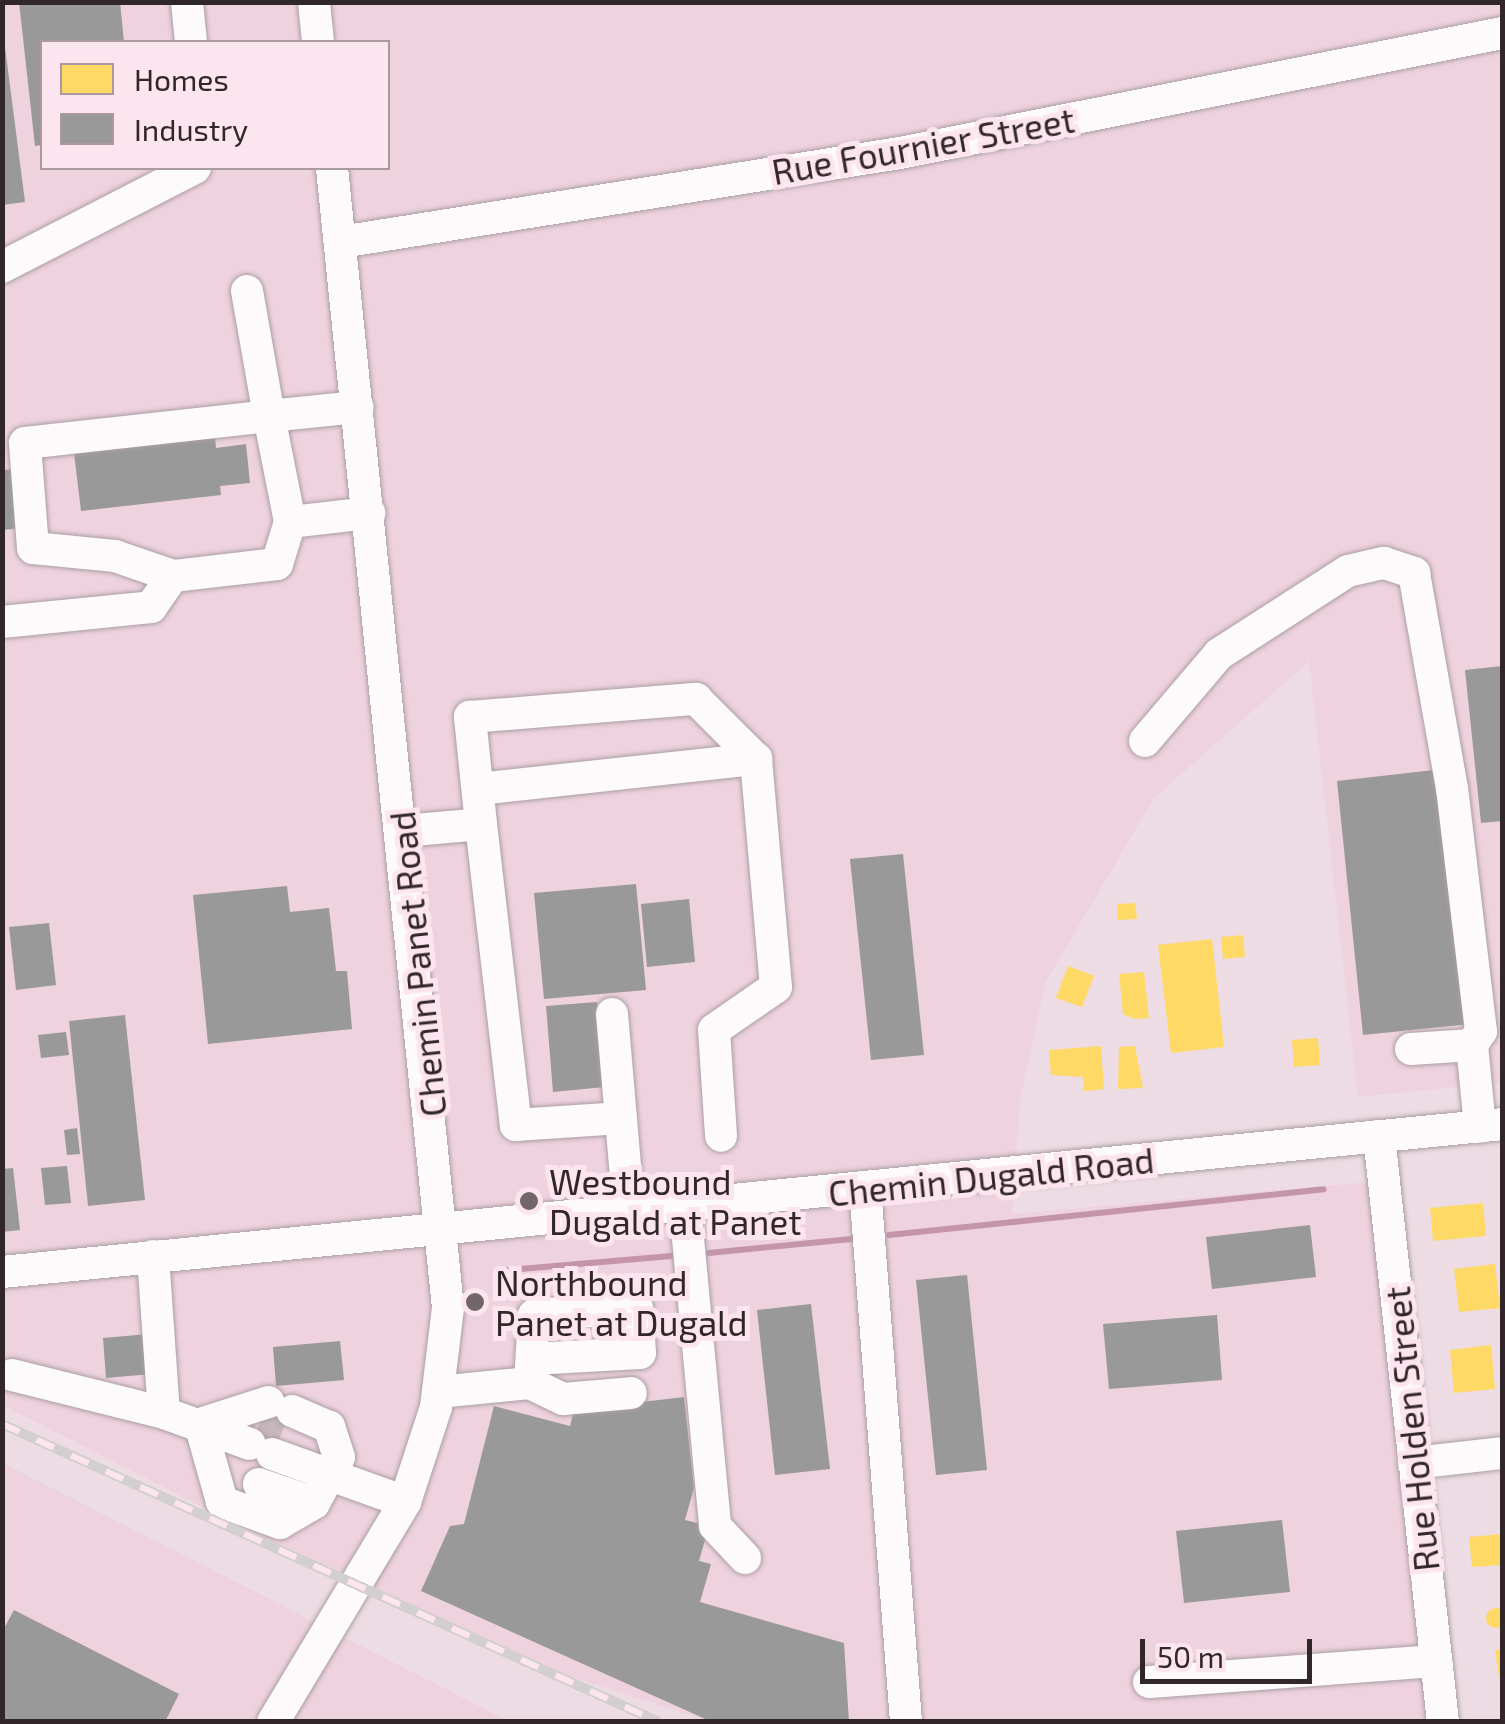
<!DOCTYPE html>
<html>
<head>
<meta charset="utf-8">
<style>
  body { margin:0 }
  #map { position:relative; width:1505px; height:1724px; overflow:hidden; background:#eddce3; font-family:"Exo 2",sans-serif }
  div>[style] { position:absolute }
  .built>* { inset:0; background:#eed2de }
  .homes>* { inset:0; background:#ffd966 }
  .round { border-radius:50% }
  .industry>* { inset:0; background:#999 }
  .stream>* { height:6px; margin:-3px; padding:0 3px; transform-origin:3px; border-radius:3px; background:#c495aa }
  .minor-tunnel>* { height:32px; margin-top:-16px; transform-origin:0; background:repeating-linear-gradient(90deg,#c7b8be 0 32px,transparent 0 48px) }
  .roads { filter:drop-shadow(0 0 2px #ab9ea4) drop-shadow(0 0 2px #ab9ea4) }
  .minor>* { height:32px; margin:-16px; padding:0 16px; transform-origin:16px; border-radius:16px; background:#fcfafb }
  .rail>* { height:10px; margin-top:-5px; transform-origin:0; background:repeating-linear-gradient(90deg,#fde5ef 0 19px,#d3ced0 0 38px); box-sizing:border-box; border-block:2px solid #d3ced0 }
  .dots>* { width:28px; height:28px; translate:-50% -50%; box-sizing:border-box; border:5px solid #fde5ef; border-radius:50% }
  span { translate:-50% -50%; white-space:nowrap; text-align:center; line-height:1.15; -webkit-text-stroke:10px #fde5ef; paint-order:stroke }
  .street-label { font-size:35px; color:#31262a }
  .poi-label { font-size:35px; color:#31262a }
  .left { translate:0 -50%; text-align:left }
  .frame { position:absolute; inset:0; border:5px solid #31262a; pointer-events:none }
  .legend { position:absolute; left:40px; top:40px; width:350px; height:130px; box-sizing:border-box; background:#fde5ef; border:2px solid #ab99a0; margin:0; padding:12px 18px; list-style:none; font-size:30px; color:#31262a }
  .legend li { display:flex; align-items:center; gap:20px; height:50px }
  .legend b { width:50px; border:2px solid #ab99a0 }
  .scale { position:absolute; left:1140px; top:1639px; width:172px; height:45px; box-sizing:border-box; border:5px solid #31262a; border-top:0; padding-left:12px; font-size:30px; line-height:35px; white-space:nowrap; color:#31262a; -webkit-text-stroke:8px #fde5ef; paint-order:stroke }
</style>
</head>
<body>
<div id="map">
  <div class="built">
    <div style="clip-path:polygon(evenodd,2px 3px,1502px 3px,1502px 1082px,1358px 1097px,1309px 661px,1154px 798px,1045px 983px,1020px 1101px,1012px 1214px,1370px 1182px,1430px 1721px,708px 1721px,523px 1661px,357px 1586px,3px 1405px,2px 3px,42px 42px,388px 42px,388px 168px,42px 168px,42px 42px)"></div>
    <div style="clip-path:polygon(3px 1463px,508px 1721px,3px 1721px)"></div>
  </div>
  <div class="homes">
    <div style="clip-path:polygon(1135px 903px,1137px 919px,1118px 920px,1117px 904px)"></div>
    <div style="clip-path:polygon(1243px 935px,1245px 957px,1223px 959px,1221px 937px)"></div>
    <div style="clip-path:polygon(1212px 939px,1224px 1047px,1171px 1053px,1158px 945px)"></div>
    <div style="clip-path:polygon(1068px 966px,1094px 976px,1082px 1007px,1056px 998px)"></div>
    <div style="clip-path:polygon(1144px 972px,1149px 1018px,1134px 1019px,1123px 1014px,1119px 974px)"></div>
    <div style="clip-path:polygon(1318px 1038px,1320px 1065px,1294px 1067px,1292px 1040px)"></div>
    <div style="clip-path:polygon(1101px 1046px,1104px 1089px,1084px 1091px,1083px 1077px,1051px 1075px,1049px 1050px)"></div>
    <div style="clip-path:polygon(1135px 1046px,1143px 1088px,1118px 1089px,1119px 1047px)"></div>
    <div style="clip-path:polygon(1483px 1203px,1486px 1236px,1433px 1241px,1430px 1208px)"></div>
    <div style="clip-path:polygon(1495px 1264px,1500px 1308px,1459px 1312px,1454px 1269px)"></div>
    <div style="clip-path:polygon(1491px 1345px,1495px 1389px,1454px 1393px,1450px 1350px)"></div>
    <div style="clip-path:polygon(1502px 1534px,1502px 1565px,1472px 1567px,1469px 1537px)"></div>
    <div class="round" style="left:1486px;top:1608px;width:20px;height:20px"></div>
    <div style="clip-path:polygon(1502px 1649px,1502px 1677px,1499px 1678px,1495px 1650px)"></div>
  </div>
  <div class="industry">
    <div style="clip-path:polygon(19px 2px,120px 2px,124px 42px,42px 42px,42px 145px,35px 146px)"></div>
    <div style="clip-path:polygon(2px 24px,25px 202px,2px 205px)"></div>
    <div style="clip-path:polygon(215px 437px,216px 448px,246px 444px,250px 483px,220px 486px,221px 495px,81px 511px,74px 453px)"></div>
    <div style="clip-path:polygon(16px 469px,21px 528px,2px 530px,2px 470px)"></div>
    <div style="clip-path:polygon(1502px 666px,1502px 821px,1481px 823px,1465px 670px)"></div>
    <div style="clip-path:polygon(1443px 769px,1470px 1024px,1363px 1035px,1337px 781px)"></div>
    <div style="clip-path:polygon(903px 854px,924px 1055px,871px 1060px,850px 859px)"></div>
    <div style="clip-path:polygon(636px 884px,646px 990px,544px 999px,534px 893px)"></div>
    <div style="clip-path:polygon(287px 886px,290px 912px,329px 908px,336px 971px,347px 971px,352px 1029px,208px 1044px,193px 895px)"></div>
    <div style="clip-path:polygon(689px 899px,695px 962px,647px 967px,641px 904px)"></div>
    <div style="clip-path:polygon(49px 923px,56px 985px,16px 990px,9px 927px)"></div>
    <div style="clip-path:polygon(597px 1002px,605px 1087px,553px 1092px,546px 1006px)"></div>
    <div style="clip-path:polygon(125px 1015px,145px 1200px,88px 1206px,69px 1021px)"></div>
    <div style="clip-path:polygon(66px 1032px,69px 1055px,41px 1058px,38px 1035px)"></div>
    <div style="clip-path:polygon(77px 1128px,80px 1154px,67px 1155px,64px 1130px)"></div>
    <div style="clip-path:polygon(67px 1166px,71px 1203px,45px 1205px,41px 1168px)"></div>
    <div style="clip-path:polygon(13px 1168px,20px 1230px,2px 1232px,2px 1169px)"></div>
    <div style="clip-path:polygon(1310px 1225px,1316px 1277px,1212px 1289px,1206px 1237px)"></div>
    <div style="clip-path:polygon(967px 1275px,987px 1470px,936px 1475px,916px 1280px)"></div>
    <div style="clip-path:polygon(811px 1304px,830px 1469px,775px 1475px,757px 1310px)"></div>
    <div style="clip-path:polygon(1217px 1315px,1222px 1380px,1109px 1389px,1103px 1324px)"></div>
    <div style="clip-path:polygon(148px 1334px,151px 1374px,106px 1378px,103px 1338px)"></div>
    <div style="clip-path:polygon(340px 1341px,344px 1380px,276px 1386px,273px 1347px)"></div>
    <div style="clip-path:polygon(684px 1397px,694px 1488px,685px 1520px,709px 1526px,699px 1561px,711px 1564px,700px 1602px,844px 1643px,849px 1722px,712px 1722px,421px 1591px,450px 1526px,464px 1524px,494px 1406px,570px 1426px,576px 1401px,617px 1405px)"></div>
    <div style="clip-path:polygon(1282px 1520px,1290px 1592px,1184px 1603px,1176px 1531px)"></div>
    <div style="clip-path:polygon(14px 1610px,179px 1694px,165px 1722px,2px 1722px,2px 1632px)"></div>
  </div>
  <div class="stream">
    <div style="left:889px;top:1235px;width:437px;rotate:-6deg"></div>
    <div style="left:709px;top:1253px;width:143px;rotate:-5.6deg"></div>
    <div style="left:497px;top:1271px;width:175px;rotate:-4.9deg"></div>
  </div>
  <div class="minor-tunnel">
    <div style="left:261px;top:1420px;width:24px;rotate:24deg"></div>
  </div>
  <div class="roads">
    <div class="minor">
      <div style="left:187px;top:2px;width:40px;rotate:84.3deg"></div>
      <div style="left:314px;top:2px;width:40px;rotate:84.3deg"></div>
      <div style="left:341px;top:242px;width:566px;rotate:-9.05deg"></div>
      <div style="left:900px;top:153px;width:614px;rotate:-11.27deg"></div>
      <div style="left:2px;top:267px;width:217px;rotate:-27.2deg"></div>
      <div style="left:247px;top:291px;width:127px;rotate:80deg"></div>
      <div style="left:269px;top:416px;width:108px;rotate:78.8deg"></div>
      <div style="left:290px;top:522px;width:44px;rotate:107.2deg"></div>
      <div style="left:277px;top:564px;width:105px;rotate:173.4deg"></div>
      <div style="left:173px;top:576px;width:61px;rotate:-161deg"></div>
      <div style="left:115px;top:556px;width:82px;rotate:-174.4deg"></div>
      <div style="left:33px;top:548px;width:105px;rotate:-94.4deg"></div>
      <div style="left:25px;top:443px;width:245px;rotate:-6.3deg"></div>
      <div style="left:269px;top:416px;width:89px;rotate:-5.8deg"></div>
      <div style="left:290px;top:522px;width:80px;rotate:-6.5deg"></div>
      <div style="left:2px;top:622px;width:150px;rotate:-5.7deg"></div>
      <div style="left:151px;top:607px;width:38px;rotate:-55deg"></div>
      <div style="left:1145px;top:741px;width:114px;rotate:-49.6deg"></div>
      <div style="left:1219px;top:654px;width:153px;rotate:-32.8deg"></div>
      <div style="left:1348px;top:571px;width:37px;rotate:-13deg"></div>
      <div style="left:1384px;top:563px;width:32px;rotate:18deg"></div>
      <div style="left:1414px;top:573px;width:218px;rotate:80deg"></div>
      <div style="left:1452px;top:788px;width:245px;rotate:83.2deg"></div>
      <div style="left:1481px;top:1031px;width:17px;rotate:123deg"></div>
      <div style="left:478px;top:789px;width:280px;rotate:-6.2deg"></div>
      <div style="left:481px;top:824px;width:108px;rotate:-95.9deg"></div>
      <div style="left:470px;top:717px;width:227px;rotate:-4.6deg"></div>
      <div style="left:696px;top:699px;width:85px;rotate:45deg"></div>
      <div style="left:756px;top:759px;width:229px;rotate:85deg"></div>
      <div style="left:776px;top:987px;width:75px;rotate:145.3deg"></div>
      <div style="left:714px;top:1030px;width:106px;rotate:86.2deg"></div>
      <div style="left:403px;top:831px;width:78px;rotate:-5.1deg"></div>
      <div style="left:481px;top:824px;width:303px;rotate:83.4deg"></div>
      <div style="left:516px;top:1125px;width:105px;rotate:-3.8deg"></div>
      <div style="left:612px;top:1014px;width:199px;rotate:85.1deg"></div>
      <div style="left:1411px;top:1049px;width:61px;rotate:-3.8deg"></div>
      <div style="left:1472px;top:1045px;width:82px;rotate:84.4deg"></div>
      <div style="left:1379px;top:1136px;width:589px;rotate:83.77deg"></div>
      <div style="left:865px;top:1188px;width:536px;rotate:85.61deg"></div>
      <div style="left:685px;top:1207px;width:320px;rotate:84.6deg"></div>
      <div style="left:715px;top:1526px;width:44px;rotate:46.8deg"></div>
      <div style="left:153px;top:1256px;width:157px;rotate:86deg"></div>
      <div style="left:164px;top:1413px;width:91px;rotate:19.8deg"></div>
      <div style="left:2px;top:1272px;width:1507px;rotate:-5.63deg"></div>
      <div style="left:12px;top:1375px;width:157px;rotate:14deg"></div>
      <div style="left:530px;top:1383px;width:37px;rotate:26deg"></div>
      <div style="left:563px;top:1399px;width:68px;rotate:-5deg"></div>
      <div style="left:438px;top:1392px;width:92px;rotate:-5.6deg"></div>
      <div style="left:530px;top:1383px;width:68px;rotate:-86.6deg"></div>
      <div style="left:534px;top:1315px;width:103px;rotate:-3.9deg"></div>
      <div style="left:637px;top:1308px;width:45px;rotate:86.2deg"></div>
      <div style="left:640px;top:1353px;width:108px;rotate:176.8deg"></div>
      <div style="left:200px;top:1424px;width:81px;rotate:74.2deg"></div>
      <div style="left:222px;top:1502px;width:62px;rotate:19.9deg"></div>
      <div style="left:280px;top:1523px;width:39px;rotate:-30deg"></div>
      <div style="left:314px;top:1503px;width:52px;rotate:-61.5deg"></div>
      <div style="left:339px;top:1457px;width:32px;rotate:-108deg"></div>
      <div style="left:329px;top:1427px;width:40px;rotate:-156.6deg"></div>
      <div style="left:200px;top:1424px;width:72px;rotate:-17.7deg"></div>
      <div style="left:272px;top:1454px;width:141px;rotate:19.8deg"></div>
      <div style="left:1414px;top:1463px;width:89px;rotate:-6.5deg"></div>
      <div style="left:259px;top:1484px;width:58px;rotate:19.1deg"></div>
      <div style="left:1149px;top:1682px;width:288px;rotate:-4.2deg"></div>
      <div style="left:273px;top:1722px;width:257px;rotate:-59deg"></div>
      <div style="left:405px;top:1502px;width:100px;rotate:-71.9deg"></div>
      <div style="left:436px;top:1407px;width:100px;rotate:-83.1deg"></div>
      <div style="left:448px;top:1308px;width:1146px;rotate:-95.81deg"></div>
    </div>
  </div>
  <div class="rail">
    <div style="left:2px;top:1424px;width:721px;rotate:24.4deg"></div>
  </div>
  <div class="dots">
    <div style="left:529px;top:1201px;background:#73666b"></div>
    <div style="left:475px;top:1302px;background:#73666b"></div>
  </div>
  <div class="street-label">
    <span style="left:923px;top:145px;rotate:-10deg">Rue Fournier Street</span>
    <span style="left:417px;top:964px;rotate:-96deg">Chemin Panet Road</span>
    <span style="left:991px;top:1176px;rotate:-6deg">Chemin Dugald Road</span>
    <span style="left:1411px;top:1429px;rotate:-96deg">Rue Holden Street</span>
  </div>
  <div class="poi-label">
    <span class="left" style="left:549px;top:1201px">Westbound<br>Dugald at Panet</span>
    <span class="left" style="left:495px;top:1302px">Northbound<br>Panet at Dugald</span>
  </div>
  <div class="frame"></div>
  <ul class="legend">
  <li><b style="height:28px;background:#ffd966"></b>Homes</li>
  <li><b style="height:28px;background:#999"></b>Industry</li>
  </ul>
  <div class="scale">50 m</div>
</div>
</body>
</html>
